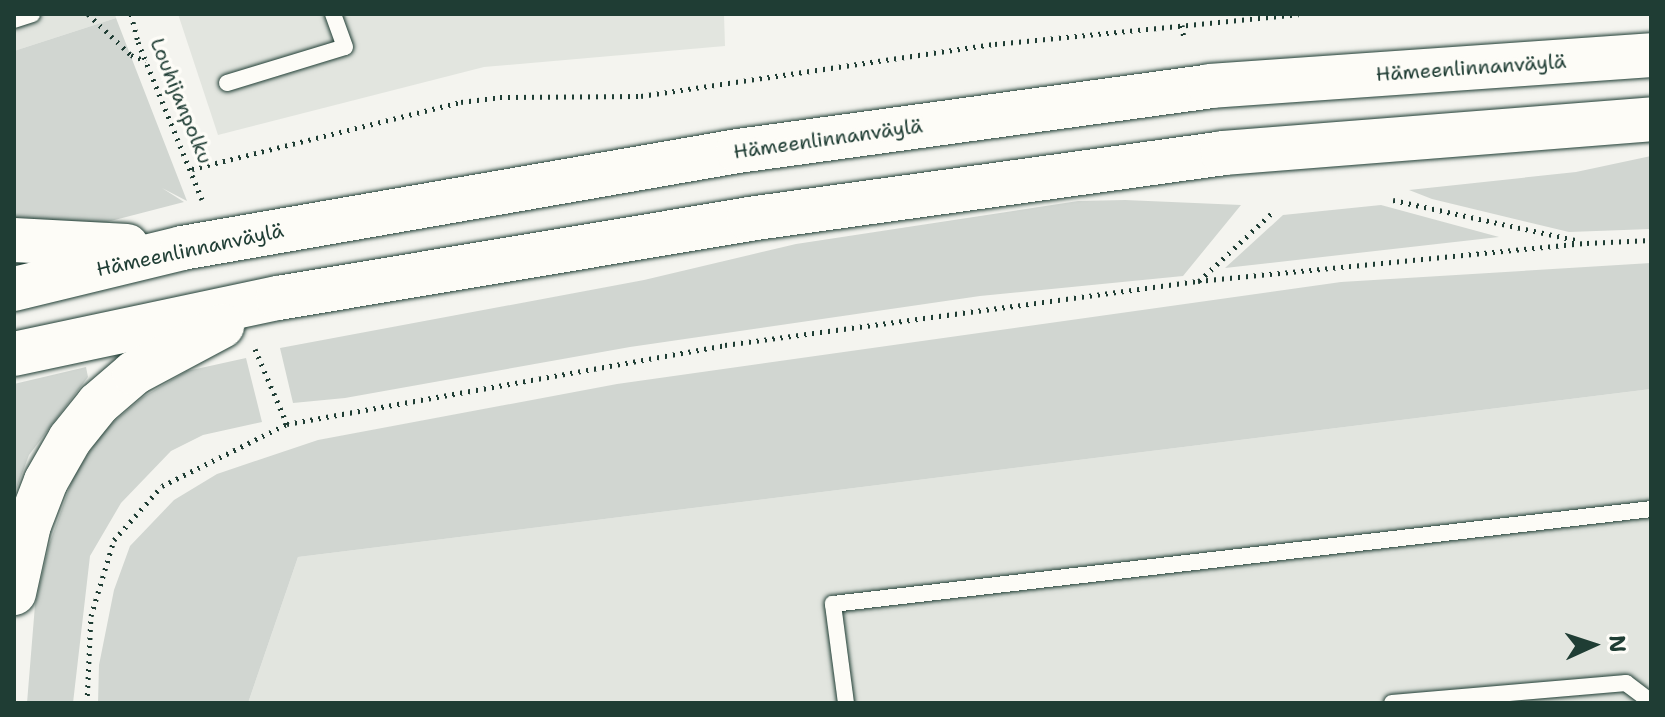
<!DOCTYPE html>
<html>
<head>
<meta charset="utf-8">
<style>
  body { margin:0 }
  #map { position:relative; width:1665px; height:717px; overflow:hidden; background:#f4f4ef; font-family:"Shantell Sans",sans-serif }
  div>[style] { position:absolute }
  .built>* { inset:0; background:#e2e5df }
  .green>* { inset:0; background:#d1d6d1 }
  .path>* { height:5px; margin-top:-2.5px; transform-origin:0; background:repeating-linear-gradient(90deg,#1f3d34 0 2px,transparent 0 8px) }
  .roads { filter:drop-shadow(0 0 2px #1f3d34) drop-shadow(0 0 2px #1f3d34) }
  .service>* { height:16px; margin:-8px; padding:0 8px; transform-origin:8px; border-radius:8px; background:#fdfcf7 }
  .trunk>* { height:44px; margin:-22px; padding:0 22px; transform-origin:22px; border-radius:22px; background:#fdfcf7 }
  span { translate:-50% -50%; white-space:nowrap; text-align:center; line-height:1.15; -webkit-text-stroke:7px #fdfcf7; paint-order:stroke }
  .street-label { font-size:20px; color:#1f3d34 }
  .frame { position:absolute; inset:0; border:16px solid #1f3d34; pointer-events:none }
  .north { position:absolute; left:1553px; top:605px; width:80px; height:80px; -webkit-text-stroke:6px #fdfcf7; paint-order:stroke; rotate:87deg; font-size:22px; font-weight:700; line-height:32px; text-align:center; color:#1f3d34 }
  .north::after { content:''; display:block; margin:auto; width:28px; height:36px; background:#1f3d34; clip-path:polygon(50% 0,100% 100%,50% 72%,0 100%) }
</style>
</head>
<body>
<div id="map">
  <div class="built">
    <div style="clip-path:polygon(14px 14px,115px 14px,116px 18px,14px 51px)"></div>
    <div style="clip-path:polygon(178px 14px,724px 14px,725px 46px,484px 67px,218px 135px)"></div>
    <div style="clip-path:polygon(1651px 389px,1651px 703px,248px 703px,298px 557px)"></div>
  </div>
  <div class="green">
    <div style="clip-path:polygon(116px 18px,187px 201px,162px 188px,184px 202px,103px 223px,14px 219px,14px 51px)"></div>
    <div style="clip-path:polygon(1651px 156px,1651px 229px,1569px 232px,1432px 199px,1409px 190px,1576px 172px)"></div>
    <div style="clip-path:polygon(1125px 200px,1241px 205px,1183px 276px,980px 296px,630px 347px,345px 398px,293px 403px,280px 348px,644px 280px,796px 244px,1078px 201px)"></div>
    <div style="clip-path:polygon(1381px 205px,1499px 237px,1225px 268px,1283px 215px)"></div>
    <div style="clip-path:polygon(1651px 263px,1651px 389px,298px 557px,248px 703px,98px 703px,99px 665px,114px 590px,130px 546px,174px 500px,217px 474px,318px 440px,617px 384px,1341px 282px)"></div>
    <div style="clip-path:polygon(246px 358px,262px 422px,203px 435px,171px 451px,121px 503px,90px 556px,73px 703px,27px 703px,35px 605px,49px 545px,74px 475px,104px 430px,143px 397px,187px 371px)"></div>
    <div style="clip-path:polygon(86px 367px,88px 377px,29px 455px,14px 495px,14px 384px)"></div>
  </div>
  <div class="path">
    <div style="left:88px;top:14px;width:59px;rotate:43.6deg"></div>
    <div style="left:131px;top:55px;width:16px;rotate:22deg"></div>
    <div style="left:131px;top:14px;width:29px;rotate:76deg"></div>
    <div style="left:138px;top:42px;width:170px;rotate:67.9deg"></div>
    <div style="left:1427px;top:14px;width:3px;rotate:90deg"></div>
    <div style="left:1182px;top:25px;width:14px;rotate:82deg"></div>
    <div style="left:192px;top:169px;width:277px;rotate:-14deg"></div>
    <div style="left:461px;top:102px;width:39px;rotate:-7deg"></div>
    <div style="left:500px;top:97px;width:141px;rotate:-0.4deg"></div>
    <div style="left:641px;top:96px;width:358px;rotate:-8.4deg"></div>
    <div style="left:995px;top:44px;width:305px;rotate:-5.6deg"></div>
    <div style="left:1393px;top:200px;width:190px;rotate:12.4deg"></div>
    <div style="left:1199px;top:281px;width:101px;rotate:-43deg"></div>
    <div style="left:255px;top:349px;width:82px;rotate:66.9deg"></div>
    <div style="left:87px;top:703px;width:87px;rotate:-87.4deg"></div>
    <div style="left:91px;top:616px;width:79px;rotate:-73.2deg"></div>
    <div style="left:114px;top:540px;width:72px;rotate:-48.4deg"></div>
    <div style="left:162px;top:486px;width:140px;rotate:-26.4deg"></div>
    <div style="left:287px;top:424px;width:445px;rotate:-10.2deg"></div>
    <div style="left:725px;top:345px;width:477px;rotate:-7.7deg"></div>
    <div style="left:1198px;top:281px;width:391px;rotate:-5.6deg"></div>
    <div style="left:1587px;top:243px;width:64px;rotate:-2.7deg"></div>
  </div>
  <div class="roads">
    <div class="service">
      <div style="left:14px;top:20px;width:19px;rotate:-18deg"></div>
      <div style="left:227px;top:83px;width:123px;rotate:-17deg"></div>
      <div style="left:345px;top:47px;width:35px;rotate:-110deg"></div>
      <div style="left:846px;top:703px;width:100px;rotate:-97.5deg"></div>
      <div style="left:833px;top:604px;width:823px;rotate:-6.62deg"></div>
      <div style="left:1392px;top:703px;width:235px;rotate:-4.9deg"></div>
      <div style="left:1626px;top:683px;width:31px;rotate:37deg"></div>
    </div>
    <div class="trunk">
      <div style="left:14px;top:240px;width:113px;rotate:3deg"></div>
      <div style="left:14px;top:289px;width:173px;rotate:-13.7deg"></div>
      <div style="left:182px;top:248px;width:564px;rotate:-9.9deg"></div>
      <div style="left:738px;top:151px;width:476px;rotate:-7.8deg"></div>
      <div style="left:1210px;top:86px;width:442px;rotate:-4deg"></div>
      <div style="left:14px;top:354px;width:270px;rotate:-12deg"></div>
      <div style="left:278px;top:298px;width:478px;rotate:-9.5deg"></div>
      <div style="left:749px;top:219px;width:479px;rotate:-7.9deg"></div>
      <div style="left:1223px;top:153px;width:429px;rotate:-4.5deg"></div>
      <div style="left:14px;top:593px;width:70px;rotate:-77.6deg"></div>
      <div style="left:29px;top:525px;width:47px;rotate:-68.9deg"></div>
      <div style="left:46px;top:481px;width:48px;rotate:-60.3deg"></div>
      <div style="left:70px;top:439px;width:45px;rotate:-51.3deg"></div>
      <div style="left:98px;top:404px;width:48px;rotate:-40.7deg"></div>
      <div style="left:134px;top:373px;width:100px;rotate:-28.1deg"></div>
    </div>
  </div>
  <div class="street-label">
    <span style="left:1471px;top:68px;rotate:-4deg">Hämeenlinnanväylä</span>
    <span style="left:181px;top:101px;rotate:68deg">Louhijanpolku</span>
    <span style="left:828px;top:139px;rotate:-8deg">Hämeenlinnanväylä</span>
    <span style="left:190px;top:250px;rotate:-12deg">Hämeenlinnanväylä</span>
  </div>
  <div class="frame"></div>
  <div class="north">N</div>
</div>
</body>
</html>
